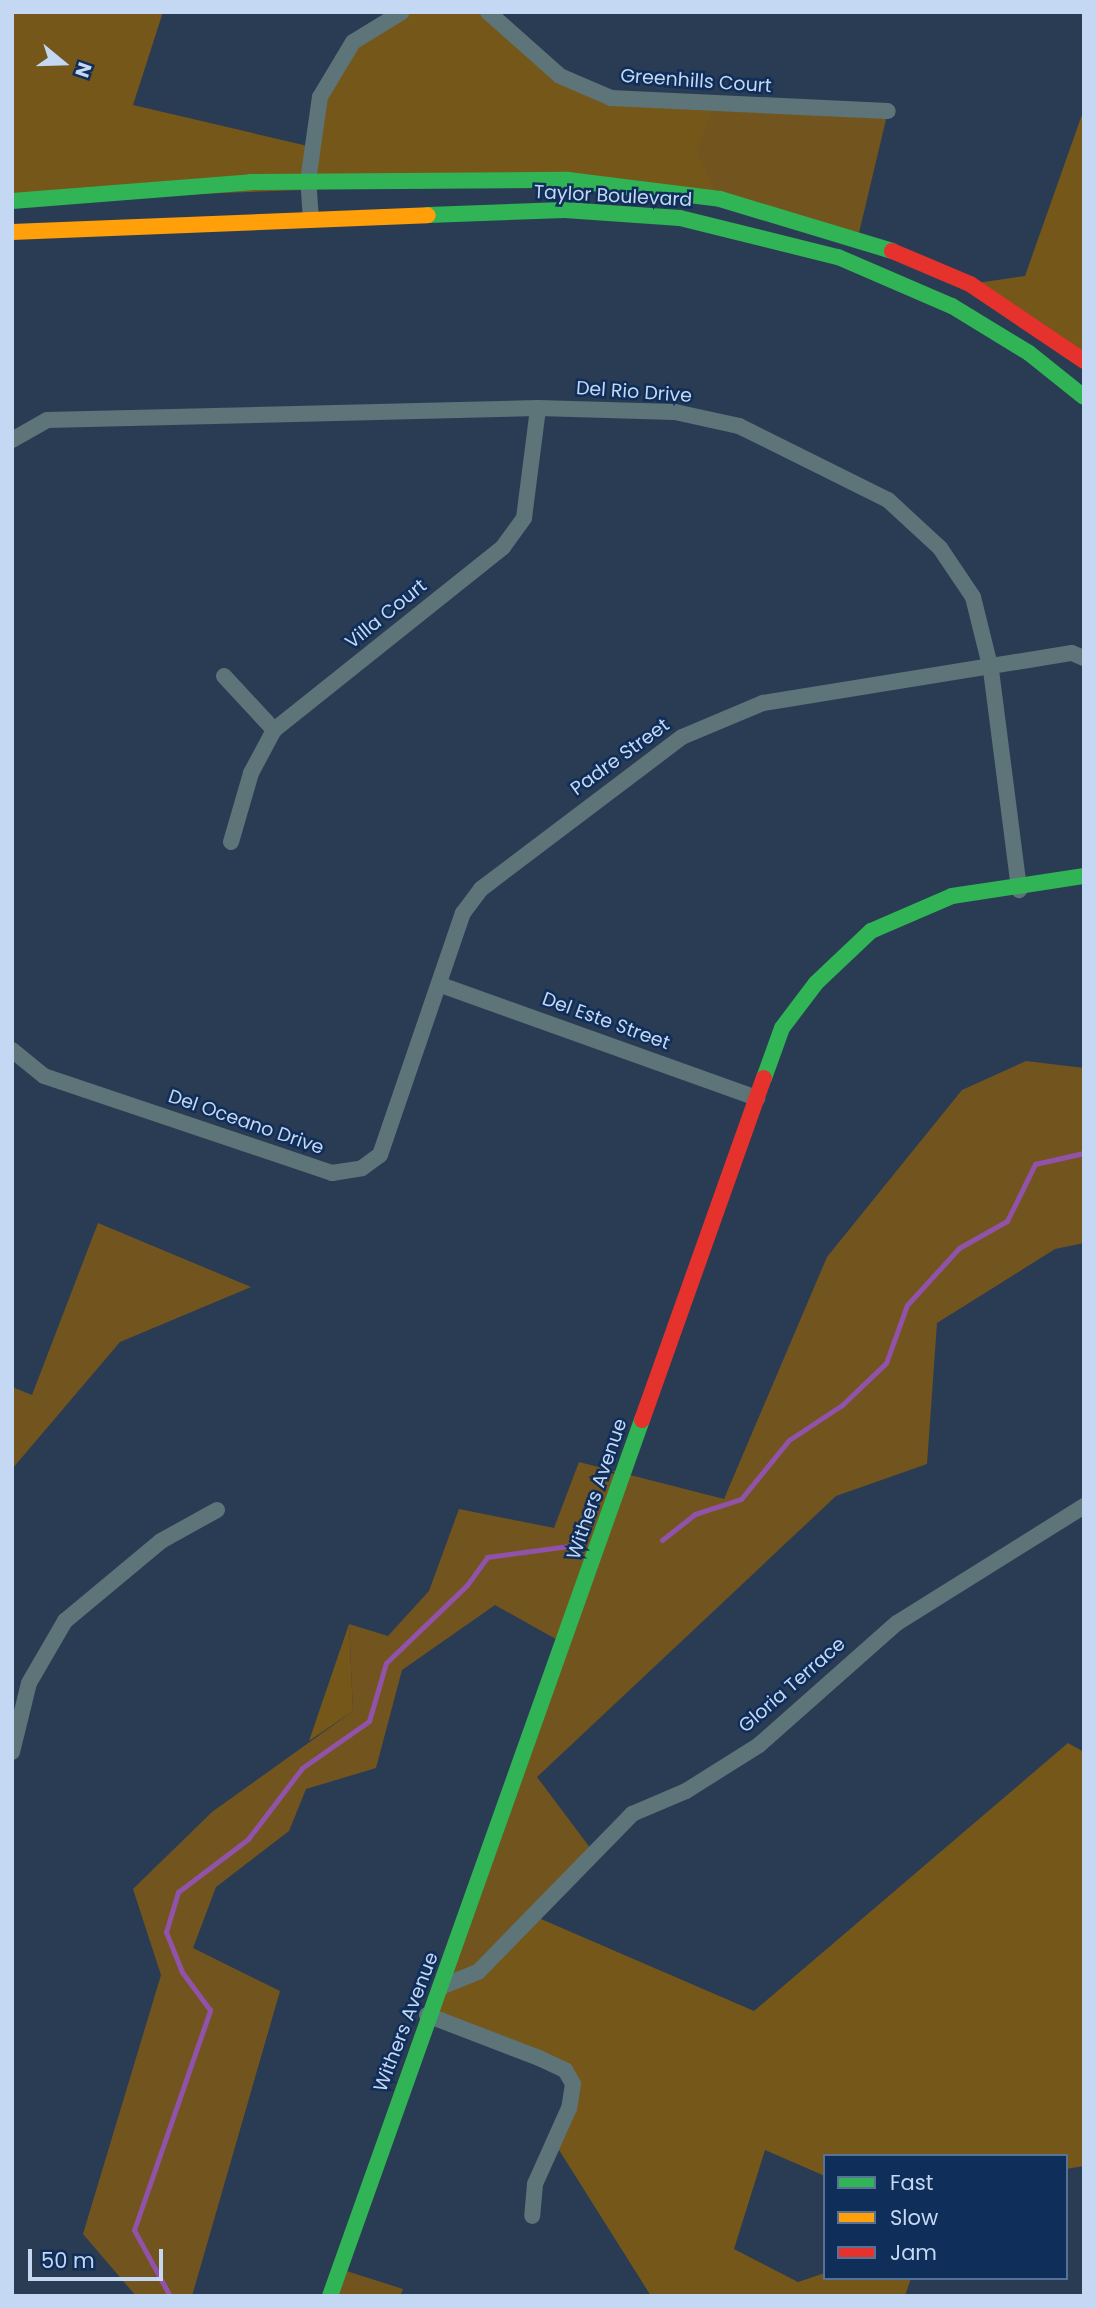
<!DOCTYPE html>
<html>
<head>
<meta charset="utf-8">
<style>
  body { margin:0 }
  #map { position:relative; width:1096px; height:2308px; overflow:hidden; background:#2a3c54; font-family:Poppins,sans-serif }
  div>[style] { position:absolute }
  .green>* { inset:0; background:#755719 }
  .forest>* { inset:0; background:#72551e }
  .stream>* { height:5px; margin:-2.5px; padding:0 2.5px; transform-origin:2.5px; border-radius:2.5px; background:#9152a9 }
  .street>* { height:16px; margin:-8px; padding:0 8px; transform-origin:8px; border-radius:8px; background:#5d7479 }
  .fast>* { height:16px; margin:-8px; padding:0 8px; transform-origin:8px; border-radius:8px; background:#30b455 }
  .slow>* { height:16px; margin:-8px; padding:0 8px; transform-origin:8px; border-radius:8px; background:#ff9f0a }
  .jam>* { height:16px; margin:-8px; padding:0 8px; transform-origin:8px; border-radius:8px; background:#e5322d }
  span { translate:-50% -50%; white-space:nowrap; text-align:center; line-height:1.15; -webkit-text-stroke:5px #0f2e5a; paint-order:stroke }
  .street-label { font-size:19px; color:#c4d7f3 }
  .frame { position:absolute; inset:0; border:14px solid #c4d7f3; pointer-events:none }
  .legend { position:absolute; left:823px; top:2154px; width:245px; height:126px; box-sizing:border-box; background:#0f2e5a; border:2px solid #577297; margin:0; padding:9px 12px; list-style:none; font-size:21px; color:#c4d7f3 }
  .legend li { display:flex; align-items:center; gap:14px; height:35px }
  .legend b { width:35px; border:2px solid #577297 }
  .north { position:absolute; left:28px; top:28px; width:70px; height:70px; -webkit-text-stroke:5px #0f2e5a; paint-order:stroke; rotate:109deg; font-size:19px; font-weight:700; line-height:28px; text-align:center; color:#c4d7f3 }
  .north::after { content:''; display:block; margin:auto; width:24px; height:32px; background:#c4d7f3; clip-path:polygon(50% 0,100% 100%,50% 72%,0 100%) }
  .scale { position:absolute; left:28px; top:2249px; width:135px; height:32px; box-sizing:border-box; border:4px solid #c4d7f3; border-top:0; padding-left:9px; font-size:21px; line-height:24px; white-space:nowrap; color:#c4d7f3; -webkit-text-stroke:5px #0f2e5a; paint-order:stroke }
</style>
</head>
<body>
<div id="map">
  <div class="green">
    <div style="clip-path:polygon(12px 12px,163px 12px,133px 105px,312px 147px,320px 97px,353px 42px,402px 12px,488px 12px,584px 89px,715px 106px,720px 199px,568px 180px,12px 201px)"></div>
    <div style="clip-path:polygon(1084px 109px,1084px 361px,970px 284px,1025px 276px)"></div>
    <div style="clip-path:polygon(349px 1624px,353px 1711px,309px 1741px)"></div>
    <div style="clip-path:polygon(1068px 1743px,1084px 1752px,1084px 2166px,1066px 2169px,1066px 2156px,825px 2156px,825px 2176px,765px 2150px,734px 2249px,798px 2282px,825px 2273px,825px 2278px,911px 2278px,905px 2296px,651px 2296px,554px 2142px,569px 2108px,565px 2071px,427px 2015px,443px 1986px,534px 1916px,754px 2011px)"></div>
  </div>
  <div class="forest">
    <div style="clip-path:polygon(715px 106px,888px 111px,858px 237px,720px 199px,696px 151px)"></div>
    <div style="clip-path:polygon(1026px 1061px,1084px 1068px,1084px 1243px,1055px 1249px,937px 1323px,927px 1464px,836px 1496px,537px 1777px,594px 1853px,478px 1972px,443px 1986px,563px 1643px,495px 1605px,402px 1670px,376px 1768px,306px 1789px,289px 1831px,216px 1887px,193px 1948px,280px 1991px,192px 2296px,136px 2296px,83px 2234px,161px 1975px,133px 1889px,212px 1812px,353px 1711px,349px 1624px,388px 1636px,429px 1591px,459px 1509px,554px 1528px,579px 1462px,724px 1499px,827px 1257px,962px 1090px)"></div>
    <div style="clip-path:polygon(98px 1223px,251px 1287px,120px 1342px,12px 1469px,12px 1387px,32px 1395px)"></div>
    <div style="clip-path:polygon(340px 2269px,403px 2289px,400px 2296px,330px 2296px)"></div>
  </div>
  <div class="stream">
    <div style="left:662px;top:1540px;width:42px;rotate:-38.2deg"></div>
    <div style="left:695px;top:1514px;width:48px;rotate:-18.1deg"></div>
    <div style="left:741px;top:1499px;width:76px;rotate:-50.9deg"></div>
    <div style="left:789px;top:1440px;width:64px;rotate:-33.4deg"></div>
    <div style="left:842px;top:1405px;width:61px;rotate:-43.7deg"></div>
    <div style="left:886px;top:1363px;width:62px;rotate:-70.1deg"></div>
    <div style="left:907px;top:1305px;width:77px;rotate:-47.6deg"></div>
    <div style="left:959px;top:1248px;width:55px;rotate:-29.4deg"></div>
    <div style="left:1007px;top:1221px;width:64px;rotate:-63.8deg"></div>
    <div style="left:1035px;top:1164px;width:50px;rotate:-12.7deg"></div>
    <div style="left:170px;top:2296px;width:75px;rotate:-118.6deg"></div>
    <div style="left:134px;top:2230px;width:233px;rotate:-70.9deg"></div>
    <div style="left:210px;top:2010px;width:47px;rotate:-126.4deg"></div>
    <div style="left:182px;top:1972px;width:43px;rotate:-111.8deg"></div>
    <div style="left:166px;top:1932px;width:42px;rotate:-73.3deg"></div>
    <div style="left:178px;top:1892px;width:88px;rotate:-37.1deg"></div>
    <div style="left:248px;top:1839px;width:89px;rotate:-52.7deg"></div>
    <div style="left:302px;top:1768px;width:82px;rotate:-35deg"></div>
    <div style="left:369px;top:1721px;width:60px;rotate:-73.7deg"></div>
    <div style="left:386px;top:1663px;width:112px;rotate:-43.9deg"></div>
    <div style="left:467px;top:1585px;width:34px;rotate:-54deg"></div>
    <div style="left:487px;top:1557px;width:90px;rotate:-7.7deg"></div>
  </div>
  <div class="street">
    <div style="left:488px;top:12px;width:96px;rotate:41.6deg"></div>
    <div style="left:560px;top:76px;width:56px;rotate:23.3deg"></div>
    <div style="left:611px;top:98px;width:277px;rotate:2.7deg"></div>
    <div style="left:311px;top:220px;width:39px;rotate:-94deg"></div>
    <div style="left:308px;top:181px;width:85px;rotate:-81.9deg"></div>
    <div style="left:320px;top:97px;width:64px;rotate:-59deg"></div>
    <div style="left:353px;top:42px;width:57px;rotate:-31.5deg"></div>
    <div style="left:12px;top:440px;width:40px;rotate:-29.7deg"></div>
    <div style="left:47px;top:420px;width:491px;rotate:-1.4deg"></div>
    <div style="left:538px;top:408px;width:137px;rotate:1.7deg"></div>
    <div style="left:675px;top:412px;width:66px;rotate:12.3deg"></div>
    <div style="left:739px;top:426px;width:166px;rotate:26.4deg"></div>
    <div style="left:888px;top:500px;width:71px;rotate:42.7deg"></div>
    <div style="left:940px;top:548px;width:59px;rotate:56deg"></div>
    <div style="left:973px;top:597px;width:75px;rotate:76.1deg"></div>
    <div style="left:991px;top:670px;width:222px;rotate:82.7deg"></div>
    <div style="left:224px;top:676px;width:74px;rotate:47.2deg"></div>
    <div style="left:231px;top:842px;width:72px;rotate:-73.8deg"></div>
    <div style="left:251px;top:773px;width:49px;rotate:-61.9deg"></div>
    <div style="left:274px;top:730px;width:293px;rotate:-38.6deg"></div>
    <div style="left:503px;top:547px;width:36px;rotate:-54deg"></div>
    <div style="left:524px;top:518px;width:111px;rotate:-82.7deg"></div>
    <div style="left:441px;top:985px;width:336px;rotate:19.7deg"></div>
    <div style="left:12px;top:1050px;width:41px;rotate:39.1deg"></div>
    <div style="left:44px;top:1076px;width:304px;rotate:18.6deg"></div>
    <div style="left:332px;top:1173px;width:30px;rotate:-9deg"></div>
    <div style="left:362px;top:1168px;width:22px;rotate:-36deg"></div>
    <div style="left:380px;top:1155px;width:256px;rotate:-71.1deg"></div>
    <div style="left:463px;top:913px;width:30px;rotate:-53deg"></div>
    <div style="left:481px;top:889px;width:252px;rotate:-37.1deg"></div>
    <div style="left:682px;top:737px;width:88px;rotate:-22.8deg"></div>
    <div style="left:763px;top:703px;width:313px;rotate:-9.2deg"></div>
    <div style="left:1072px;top:653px;width:13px;rotate:23deg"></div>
    <div style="left:12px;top:1752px;width:71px;rotate:-76.2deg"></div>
    <div style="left:29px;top:1683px;width:72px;rotate:-59.9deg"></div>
    <div style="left:65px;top:1621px;width:125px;rotate:-39.8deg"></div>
    <div style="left:161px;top:1541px;width:64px;rotate:-29deg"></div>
    <div style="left:443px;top:1986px;width:38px;rotate:-22deg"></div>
    <div style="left:478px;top:1972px;width:221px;rotate:-45.7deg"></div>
    <div style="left:632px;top:1814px;width:59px;rotate:-23.1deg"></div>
    <div style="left:686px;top:1791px;width:86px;rotate:-32.2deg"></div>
    <div style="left:759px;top:1745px;width:184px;rotate:-41.5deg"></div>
    <div style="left:897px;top:1623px;width:221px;rotate:-32deg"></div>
    <div style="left:427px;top:2015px;width:120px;rotate:21deg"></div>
    <div style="left:539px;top:2058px;width:29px;rotate:25deg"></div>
    <div style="left:565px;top:2070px;width:16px;rotate:60deg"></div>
    <div style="left:573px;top:2084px;width:24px;rotate:99deg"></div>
    <div style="left:569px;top:2108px;width:83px;rotate:114.1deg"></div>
    <div style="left:535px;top:2184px;width:32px;rotate:95deg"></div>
  </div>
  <div class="fast">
    <div style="left:12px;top:201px;width:240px;rotate:-4.5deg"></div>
    <div style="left:251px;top:182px;width:317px;rotate:-0.4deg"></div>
    <div style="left:568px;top:180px;width:153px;rotate:7.1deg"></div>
    <div style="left:720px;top:199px;width:180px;rotate:16.8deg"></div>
    <div style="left:428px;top:215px;width:137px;rotate:-2.1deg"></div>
    <div style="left:565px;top:210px;width:115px;rotate:4deg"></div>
    <div style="left:680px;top:218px;width:163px;rotate:13.9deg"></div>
    <div style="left:838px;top:257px;width:124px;rotate:23.3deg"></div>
    <div style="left:952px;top:306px;width:90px;rotate:31.4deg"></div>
    <div style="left:1029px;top:353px;width:70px;rotate:38.7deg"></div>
    <div style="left:764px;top:1078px;width:53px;rotate:-70.2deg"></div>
    <div style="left:782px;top:1028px;width:56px;rotate:-52.9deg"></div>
    <div style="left:816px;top:983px;width:76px;rotate:-43.4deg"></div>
    <div style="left:871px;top:931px;width:88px;rotate:-23.4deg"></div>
    <div style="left:952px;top:896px;width:134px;rotate:-8.6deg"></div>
    <div style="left:330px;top:2296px;width:930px;rotate:-70.4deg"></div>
  </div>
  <div class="slow">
    <div style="left:12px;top:232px;width:416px;rotate:-2.3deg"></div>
  </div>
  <div class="jam">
    <div style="left:892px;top:251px;width:85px;rotate:22.9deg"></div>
    <div style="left:970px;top:284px;width:138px;rotate:34deg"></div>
    <div style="left:642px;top:1420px;width:363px;rotate:-70.4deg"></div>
  </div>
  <div class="street-label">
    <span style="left:696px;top:81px;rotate:4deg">Greenhills Court</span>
    <span style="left:613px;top:196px;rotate:3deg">Taylor Boulevard</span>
    <span style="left:634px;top:392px;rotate:4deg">Del Rio Drive</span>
    <span style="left:386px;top:614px;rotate:-39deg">Villa Court</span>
    <span style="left:620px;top:757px;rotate:-36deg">Padre Street</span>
    <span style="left:606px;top:1021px;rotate:20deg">Del Este Street</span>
    <span style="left:246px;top:1122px;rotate:19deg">Del Oceano Drive</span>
    <span style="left:597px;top:1489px;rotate:-71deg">Withers Avenue</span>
    <span style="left:792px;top:1685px;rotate:-41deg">Gloria Terrace</span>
    <span style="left:406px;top:2022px;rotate:-69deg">Withers Avenue</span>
  </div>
  <div class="frame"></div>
  <ul class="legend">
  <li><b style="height:9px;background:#30b455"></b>Fast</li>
  <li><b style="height:9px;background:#ff9f0a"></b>Slow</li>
  <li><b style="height:9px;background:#e5322d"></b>Jam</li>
  </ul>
  <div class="north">N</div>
  <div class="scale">50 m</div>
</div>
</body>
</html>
